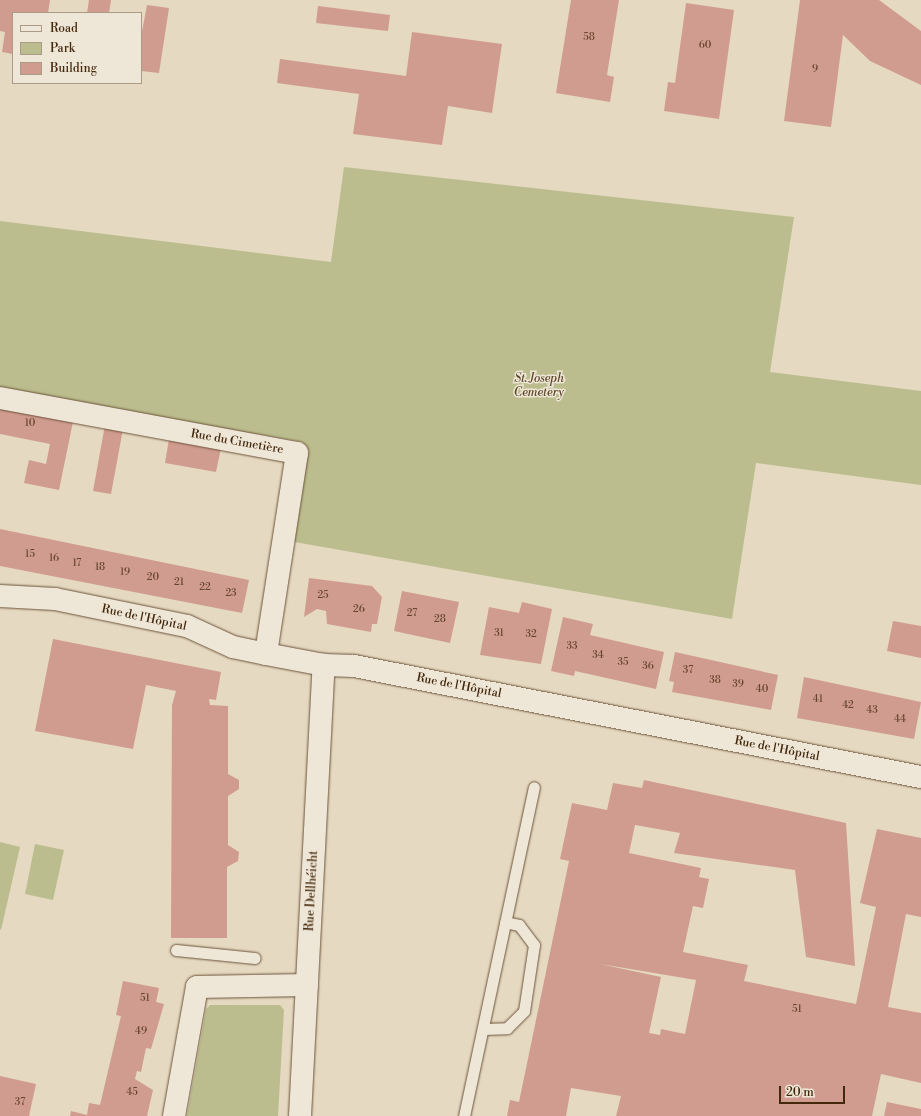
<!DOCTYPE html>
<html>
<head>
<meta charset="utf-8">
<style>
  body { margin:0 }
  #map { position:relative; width:921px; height:1116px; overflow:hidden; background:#e5d9c1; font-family:"Libre Bodoni",serif }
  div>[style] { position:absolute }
  .green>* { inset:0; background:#bbbd8e }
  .building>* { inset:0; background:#d19c90 }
  .roads { filter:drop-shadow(0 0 1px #6c5439) drop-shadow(0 0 1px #6c5439) }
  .lane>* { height:11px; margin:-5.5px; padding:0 5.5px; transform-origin:5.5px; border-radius:5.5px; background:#eee6d7 }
  .street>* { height:22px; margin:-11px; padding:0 11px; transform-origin:11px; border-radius:11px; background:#eee6d7 }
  span { translate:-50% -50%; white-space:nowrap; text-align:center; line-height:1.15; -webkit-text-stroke:3px #eee6d7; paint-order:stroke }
  .number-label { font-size:10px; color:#67452d }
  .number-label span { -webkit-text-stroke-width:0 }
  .park-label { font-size:12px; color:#5c4626; font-style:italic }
  .street-label { font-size:12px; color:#44280c }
  .legend { position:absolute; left:12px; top:12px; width:130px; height:72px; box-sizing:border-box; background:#eee6d7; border:1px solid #aa9a86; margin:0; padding:5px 7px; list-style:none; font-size:12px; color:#44280c }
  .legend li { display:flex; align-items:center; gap:8px; height:20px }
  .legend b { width:20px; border:1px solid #aa9a86 }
  .scale { position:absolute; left:779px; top:1086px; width:66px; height:18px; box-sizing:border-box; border:2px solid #44280c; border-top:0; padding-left:5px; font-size:12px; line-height:14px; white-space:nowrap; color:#44280c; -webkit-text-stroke:3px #eee6d7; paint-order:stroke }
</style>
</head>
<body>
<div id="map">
  <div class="green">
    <div style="clip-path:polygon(344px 167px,794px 217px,770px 372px,921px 391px,921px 485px,756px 463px,732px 619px,289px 541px,303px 442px,0 390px,0 221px,331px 262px)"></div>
    <div style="clip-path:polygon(0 842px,20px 847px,1px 930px,0 929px)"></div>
    <div style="clip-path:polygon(35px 844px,64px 850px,53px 900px,25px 894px)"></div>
    <div style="clip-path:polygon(210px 1005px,280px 1005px,284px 1010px,278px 1116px,187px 1116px,206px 1009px)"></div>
  </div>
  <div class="building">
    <div style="clip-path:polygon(0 0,50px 0,48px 13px,13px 13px,13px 54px,2px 52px,5px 32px,0 31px)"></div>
    <div style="clip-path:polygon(89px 0,111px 0,109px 13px,87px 13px)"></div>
    <div style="clip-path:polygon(571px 0,619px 0,607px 75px,614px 77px,610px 102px,556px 93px)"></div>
    <div style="clip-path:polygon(800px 0,879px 0,921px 31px,921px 85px,870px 61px,843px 35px,831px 127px,784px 121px)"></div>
    <div style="clip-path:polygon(686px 3px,734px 10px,719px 119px,664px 111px,668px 82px,675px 83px)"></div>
    <div style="clip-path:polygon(147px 5px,169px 8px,159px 73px,141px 71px,141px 37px)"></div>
    <div style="clip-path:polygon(318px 6px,390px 15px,388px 31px,316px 23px)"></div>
    <div style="clip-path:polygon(412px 32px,502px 44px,492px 113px,448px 106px,442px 145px,353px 134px,359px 94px,277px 83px,280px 59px,406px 76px)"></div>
    <div style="clip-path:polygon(0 404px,74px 417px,59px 490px,24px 483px,29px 460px,46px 464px,50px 444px,0 434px)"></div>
    <div style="clip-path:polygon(105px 425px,123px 429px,111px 494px,93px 491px)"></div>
    <div style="clip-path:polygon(169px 439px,221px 448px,216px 472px,165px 463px)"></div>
    <div style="clip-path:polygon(0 529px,249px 580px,242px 613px,0 566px)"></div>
    <div style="clip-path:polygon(309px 578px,372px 586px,382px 597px,377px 624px,372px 624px,371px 632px,327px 624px,326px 611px,317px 609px,304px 617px)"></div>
    <div style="clip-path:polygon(402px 591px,459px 602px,450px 643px,394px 631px)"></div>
    <div style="clip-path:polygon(522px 602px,552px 609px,541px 664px,480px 655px,489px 607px,519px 613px)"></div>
    <div style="clip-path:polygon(563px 617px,593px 624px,590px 635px,664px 652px,656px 689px,575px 671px,574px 676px,551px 671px)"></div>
    <div style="clip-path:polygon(893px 621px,921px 626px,921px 658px,887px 651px)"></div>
    <div style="clip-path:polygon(53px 639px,221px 672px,216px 700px,209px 699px,210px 705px,228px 706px,228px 774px,239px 780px,239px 789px,228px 796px,228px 845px,239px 852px,238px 861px,227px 867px,227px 938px,171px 938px,172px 705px,176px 691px,146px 685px,133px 749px,35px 731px)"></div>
    <div style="clip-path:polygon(675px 652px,778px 675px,771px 710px,672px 692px,674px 682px,669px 681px)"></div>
    <div style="clip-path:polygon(804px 677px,921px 702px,914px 739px,797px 718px)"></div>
    <div style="clip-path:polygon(evenodd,644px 780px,846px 823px,855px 966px,806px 957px,795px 870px,674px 853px,680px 833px,635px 825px,629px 853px,701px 868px,699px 877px,709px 879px,703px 908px,693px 906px,683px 952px,748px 965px,744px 981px,856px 1004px,876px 907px,860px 903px,877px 829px,921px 838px,921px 917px,906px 914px,888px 1007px,921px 1013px,921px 1083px,881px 1074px,872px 1116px,616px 1116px,621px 1096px,571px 1088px,566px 1116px,507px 1116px,510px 1100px,519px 1102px,569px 861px,560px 859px,572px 803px,607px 810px,613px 783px,642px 788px,644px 780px,600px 964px,696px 980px,685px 1034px,661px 1029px,660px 1035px,649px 1033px,661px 977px,600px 964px)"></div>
    <div style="clip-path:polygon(123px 981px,159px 988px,156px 1002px,164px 1004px,151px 1049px,146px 1048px,141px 1072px,137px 1071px,135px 1079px,153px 1090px,147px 1116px,70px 1116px,71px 1111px,87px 1115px,89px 1103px,100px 1105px,121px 1016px,116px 1015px)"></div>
    <div style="clip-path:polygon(0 1076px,36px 1084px,29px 1116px,0 1116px)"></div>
    <div style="clip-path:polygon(887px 1102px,921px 1109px,921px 1116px,884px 1116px)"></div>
  </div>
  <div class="roads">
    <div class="lane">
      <div style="left:176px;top:950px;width:79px;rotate:5.8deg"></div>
      <div style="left:483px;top:1029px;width:24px;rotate:-2deg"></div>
      <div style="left:507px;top:1028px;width:24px;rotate:-45deg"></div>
      <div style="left:524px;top:1011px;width:67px;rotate:-81.4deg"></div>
      <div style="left:534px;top:945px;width:25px;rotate:-127deg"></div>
      <div style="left:519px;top:925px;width:14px;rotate:-168deg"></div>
      <div style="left:464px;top:1116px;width:336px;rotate:-78deg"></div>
    </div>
    <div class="street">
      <div style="left:0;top:398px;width:302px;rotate:10.5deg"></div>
      <div style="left:297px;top:453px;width:203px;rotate:98.8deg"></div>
      <div style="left:0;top:596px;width:55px;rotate:3.1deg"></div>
      <div style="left:55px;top:599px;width:135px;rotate:11.6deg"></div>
      <div style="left:187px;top:626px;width:51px;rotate:24.5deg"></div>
      <div style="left:233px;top:647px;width:34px;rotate:12deg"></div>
      <div style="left:266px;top:654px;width:59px;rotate:10.7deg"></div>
      <div style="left:324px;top:665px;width:30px;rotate:2deg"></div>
      <div style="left:354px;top:666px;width:578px;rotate:11.08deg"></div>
      <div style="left:174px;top:1116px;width:131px;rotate:-79.9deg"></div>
      <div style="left:197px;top:987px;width:110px;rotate:-1deg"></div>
      <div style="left:300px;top:1116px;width:452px;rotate:-87deg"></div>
    </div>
  </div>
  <div class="number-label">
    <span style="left:589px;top:38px">58</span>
    <span style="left:705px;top:46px">60</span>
    <span style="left:815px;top:70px">9</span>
    <span style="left:30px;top:424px">10</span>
    <span style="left:30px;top:555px">15</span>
    <span style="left:54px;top:559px">16</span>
    <span style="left:77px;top:564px">17</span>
    <span style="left:100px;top:568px">18</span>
    <span style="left:125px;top:573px">19</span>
    <span style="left:153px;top:578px">20</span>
    <span style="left:179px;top:583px">21</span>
    <span style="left:205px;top:588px">22</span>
    <span style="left:231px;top:594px">23</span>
    <span style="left:323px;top:596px">25</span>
    <span style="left:359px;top:610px">26</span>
    <span style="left:412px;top:614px">27</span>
    <span style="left:440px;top:620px">28</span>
    <span style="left:499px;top:634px">31</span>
    <span style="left:531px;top:635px">32</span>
    <span style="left:572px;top:647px">33</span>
    <span style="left:598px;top:656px">34</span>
    <span style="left:623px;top:663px">35</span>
    <span style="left:648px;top:667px">36</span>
    <span style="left:688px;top:671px">37</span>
    <span style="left:715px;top:681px">38</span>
    <span style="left:738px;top:685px">39</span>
    <span style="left:762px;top:690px">40</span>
    <span style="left:818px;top:700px">41</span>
    <span style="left:848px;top:706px">42</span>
    <span style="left:872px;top:711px">43</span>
    <span style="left:900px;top:720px">44</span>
    <span style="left:145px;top:999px">51</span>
    <span style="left:797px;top:1010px">51</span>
    <span style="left:141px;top:1032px">49</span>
    <span style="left:132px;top:1093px">45</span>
    <span style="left:20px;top:1103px">37</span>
  </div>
  <div class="park-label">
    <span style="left:539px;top:386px">St. Joseph<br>Cemetery</span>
  </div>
  <div class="street-label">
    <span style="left:237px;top:442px;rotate:10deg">Rue du Cimetière</span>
    <span style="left:144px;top:618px;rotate:12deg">Rue de l'Hôpital</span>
    <span style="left:459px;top:686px;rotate:11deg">Rue de l'Hôpital</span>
    <span style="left:777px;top:749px;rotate:11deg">Rue de l'Hôpital</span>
    <span style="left:312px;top:891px;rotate:-87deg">Rue Dellhéicht</span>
  </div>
  <ul class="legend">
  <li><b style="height:5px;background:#eee6d7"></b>Road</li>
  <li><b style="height:11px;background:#bbbd8e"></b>Park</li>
  <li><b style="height:11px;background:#d19c90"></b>Building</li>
  </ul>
  <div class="scale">20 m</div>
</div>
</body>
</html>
